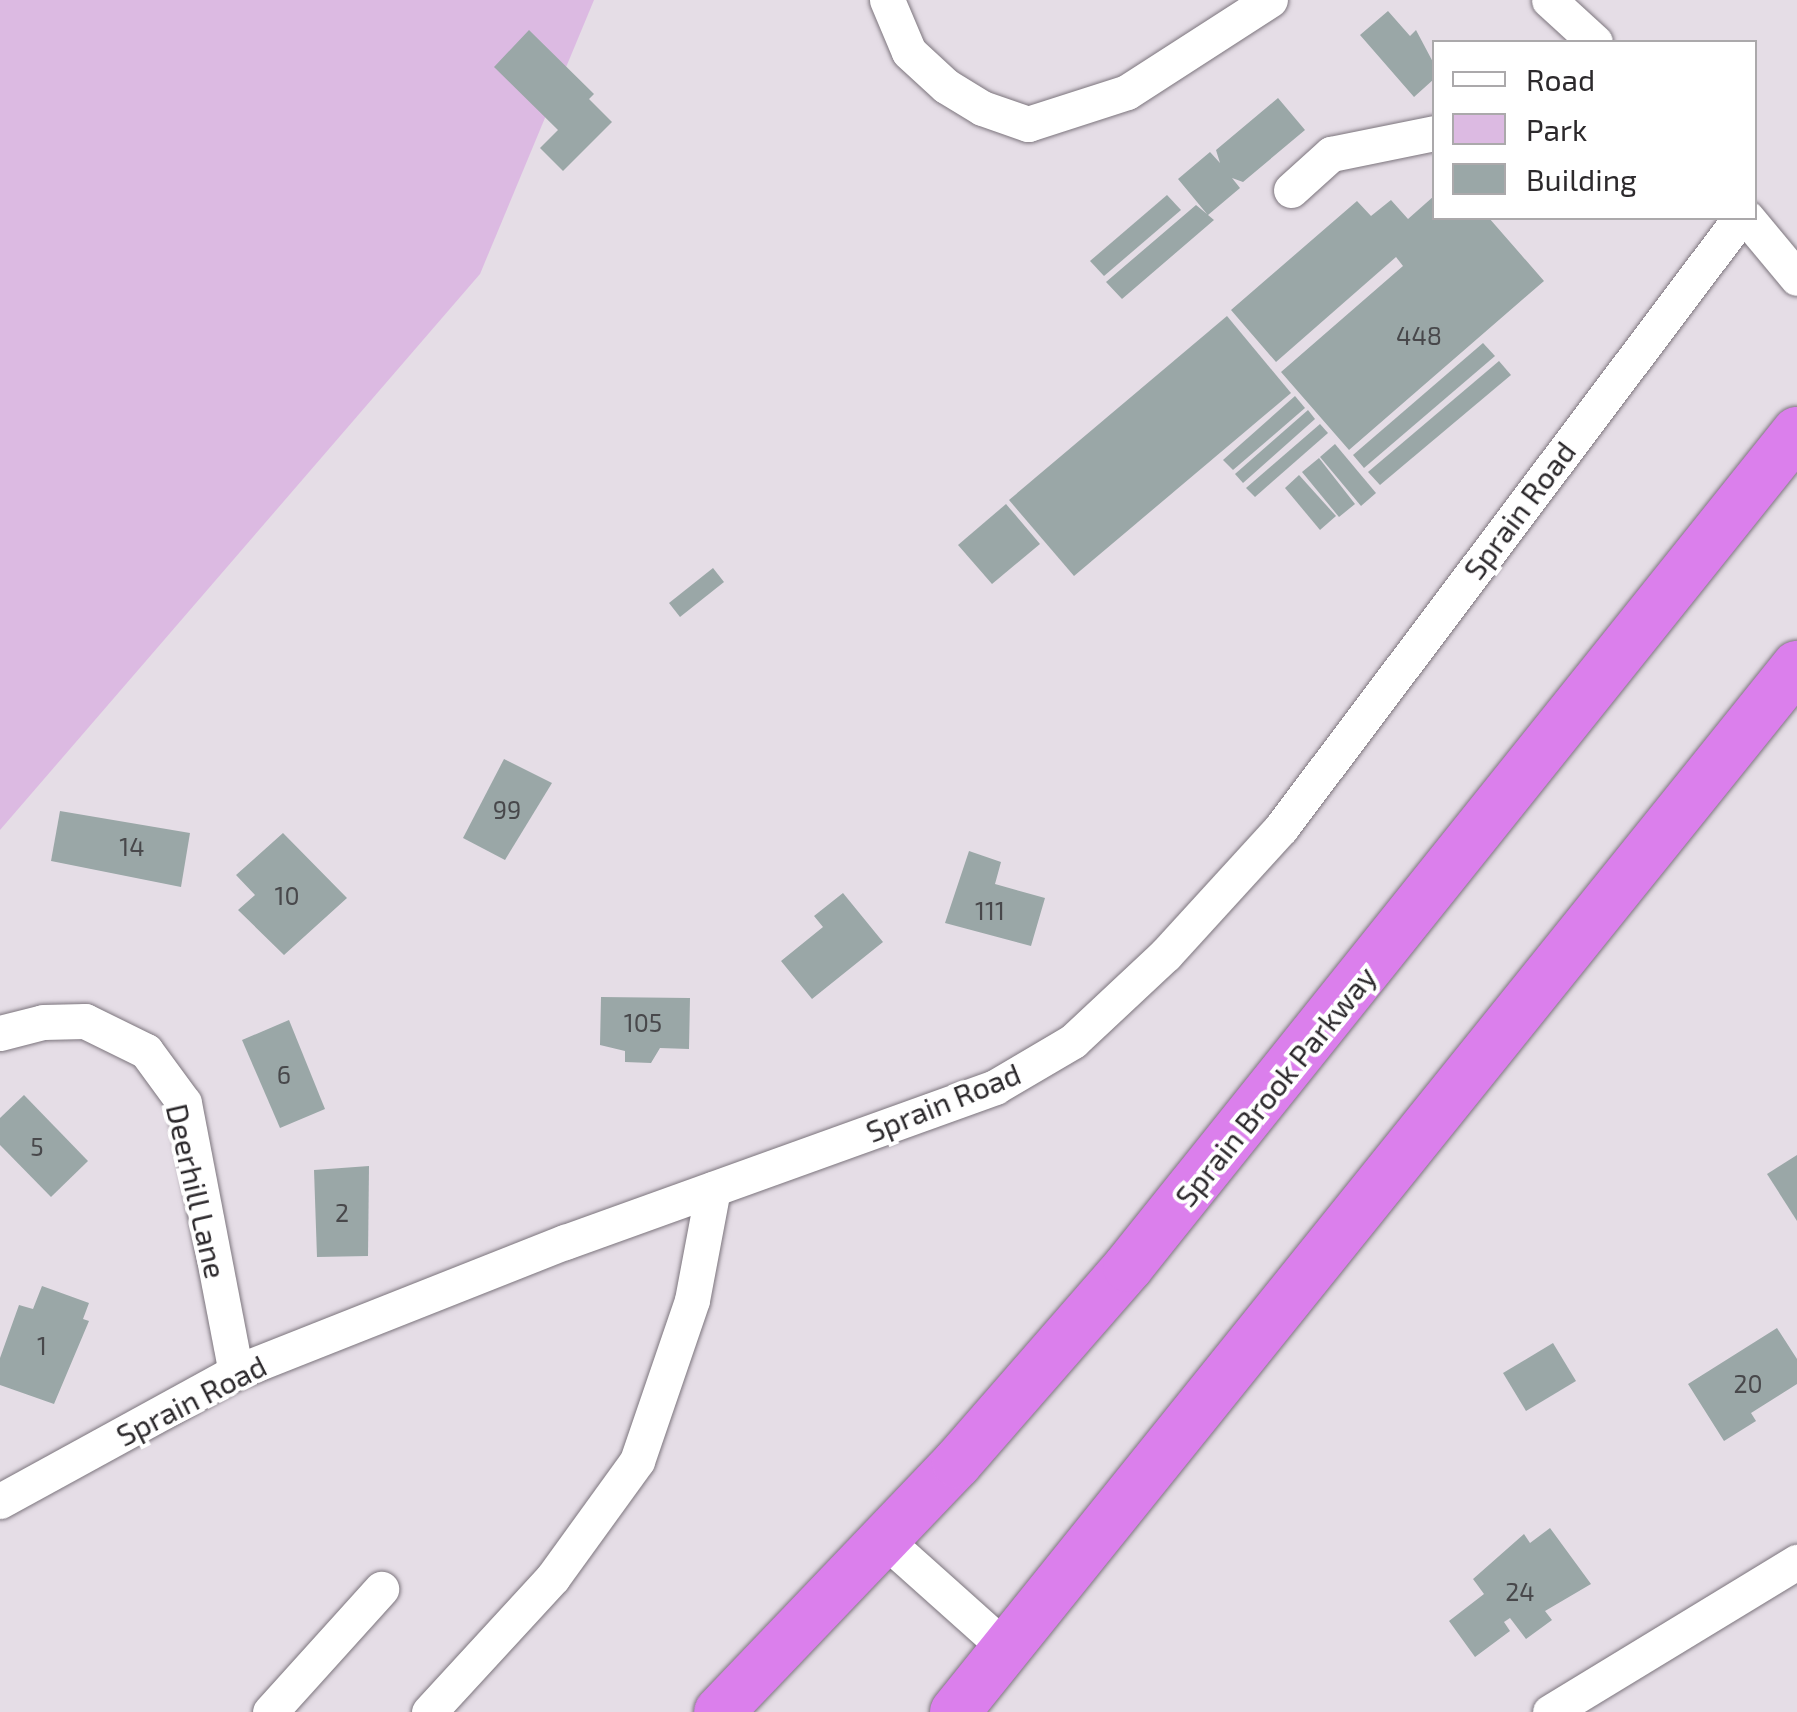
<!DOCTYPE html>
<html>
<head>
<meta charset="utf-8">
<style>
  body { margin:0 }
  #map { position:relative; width:1797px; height:1712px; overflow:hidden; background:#e5dde6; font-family:"Exo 2",sans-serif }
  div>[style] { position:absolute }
  .green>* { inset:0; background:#dcbae2 }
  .building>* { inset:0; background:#9aa7a7 }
  .roads { filter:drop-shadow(0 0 2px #7c757d) drop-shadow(0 0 2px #7c757d) }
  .minor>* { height:35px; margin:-17.5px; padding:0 17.5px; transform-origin:17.5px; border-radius:17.5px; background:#fff }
  .highway>* { height:50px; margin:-25px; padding:0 25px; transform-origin:25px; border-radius:25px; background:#db7fec }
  span { translate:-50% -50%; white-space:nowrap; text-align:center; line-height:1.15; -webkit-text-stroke:8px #fff; paint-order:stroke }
  .number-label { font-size:25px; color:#48484b }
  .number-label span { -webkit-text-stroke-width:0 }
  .street-label { font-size:30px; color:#2c292c }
  .legend { position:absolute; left:1432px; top:40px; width:325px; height:180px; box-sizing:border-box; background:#fff; border:2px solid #aba9ab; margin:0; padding:12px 18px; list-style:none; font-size:30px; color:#2c292c }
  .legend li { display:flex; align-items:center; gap:20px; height:50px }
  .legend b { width:50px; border:2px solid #aba9ab }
</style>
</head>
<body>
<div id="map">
  <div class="green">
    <div style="clip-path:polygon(0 0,594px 0,480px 274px,0 830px)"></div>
  </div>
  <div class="building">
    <div style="clip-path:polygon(1388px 11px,1410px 36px,1416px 30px,1434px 64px,1434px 79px,1414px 97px,1360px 35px)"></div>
    <div style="clip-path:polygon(529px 30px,594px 94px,589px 99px,612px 122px,563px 171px,540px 148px,558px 130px,494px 67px)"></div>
    <div style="clip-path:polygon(1278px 98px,1305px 130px,1243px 182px,1232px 178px,1240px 188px,1208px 215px,1214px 220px,1122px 299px,1106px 282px,1196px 205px,1207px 214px,1178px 179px,1210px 152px,1220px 163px,1216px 150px)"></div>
    <div style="clip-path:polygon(1167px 195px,1181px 210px,1104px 276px,1090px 261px)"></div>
    <div style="clip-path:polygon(1434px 196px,1434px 218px,1489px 218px,1544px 281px,1349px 450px,1281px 372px,1403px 266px,1396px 257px,1276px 362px,1231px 310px,1357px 201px,1371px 216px,1391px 200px,1408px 219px)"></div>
    <div style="clip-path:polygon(1227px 316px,1291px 393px,1074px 576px,1009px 500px)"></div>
    <div style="clip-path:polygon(1483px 343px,1495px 356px,1364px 468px,1353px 455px)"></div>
    <div style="clip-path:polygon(1499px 361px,1511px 375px,1380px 485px,1368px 472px)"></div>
    <div style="clip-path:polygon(1295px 396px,1305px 408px,1233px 470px,1223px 460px)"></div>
    <div style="clip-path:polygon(1308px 410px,1315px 419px,1243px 483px,1235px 474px)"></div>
    <div style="clip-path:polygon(1320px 424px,1328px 433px,1255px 497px,1246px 488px)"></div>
    <div style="clip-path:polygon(1335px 444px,1376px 493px,1361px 506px,1320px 457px)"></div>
    <div style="clip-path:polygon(1319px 458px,1355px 504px,1339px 517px,1302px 472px)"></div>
    <div style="clip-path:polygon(1299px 475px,1336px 516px,1320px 530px,1285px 488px)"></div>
    <div style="clip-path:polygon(1006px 504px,1040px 544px,992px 584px,958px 545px)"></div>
    <div style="clip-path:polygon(713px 568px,724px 582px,680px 617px,669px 603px)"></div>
    <div style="clip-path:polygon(504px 759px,552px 783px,505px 860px,463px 838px)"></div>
    <div style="clip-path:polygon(60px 811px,190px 833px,181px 887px,51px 861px)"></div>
    <div style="clip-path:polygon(283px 833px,347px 898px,284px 955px,238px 910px,255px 895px,236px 875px)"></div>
    <div style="clip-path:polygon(969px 851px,1001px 862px,995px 884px,1045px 898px,1031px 946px,945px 923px)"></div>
    <div style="clip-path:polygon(843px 893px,883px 942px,812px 999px,781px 961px,823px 927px,814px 916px)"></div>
    <div style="clip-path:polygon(601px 997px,690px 998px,689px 1049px,660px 1048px,651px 1063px,625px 1062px,625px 1051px,600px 1045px)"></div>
    <div style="clip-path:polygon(289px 1020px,325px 1109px,280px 1128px,242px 1040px)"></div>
    <div style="clip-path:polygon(24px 1095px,88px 1161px,51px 1197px,0 1145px,0 1118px)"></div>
    <div style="clip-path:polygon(1797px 1155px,1797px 1221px,1767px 1174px)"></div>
    <div style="clip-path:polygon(369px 1166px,368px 1256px,317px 1257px,314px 1170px)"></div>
    <div style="clip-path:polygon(42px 1286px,89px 1303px,83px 1319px,89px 1321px,54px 1404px,0 1385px,0 1358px,19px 1305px,33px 1309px)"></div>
    <div style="clip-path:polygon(1777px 1328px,1797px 1359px,1797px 1384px,1751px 1413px,1756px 1421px,1724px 1441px,1688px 1384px)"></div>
    <div style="clip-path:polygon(1553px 1343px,1576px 1381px,1526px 1411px,1503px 1373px)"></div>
    <div style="clip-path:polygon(1550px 1528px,1591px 1584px,1545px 1611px,1552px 1620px,1526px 1639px,1510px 1618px,1504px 1622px,1510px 1631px,1475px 1657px,1449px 1621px,1484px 1594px,1473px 1579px,1524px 1534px,1530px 1543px)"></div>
  </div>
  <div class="roads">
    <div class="minor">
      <div style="left:887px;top:0;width:56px;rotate:67.1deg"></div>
      <div style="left:909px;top:52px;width:50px;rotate:42.6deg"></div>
      <div style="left:946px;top:86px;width:42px;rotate:31.4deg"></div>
      <div style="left:982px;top:108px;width:49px;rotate:19.2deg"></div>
      <div style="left:1028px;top:124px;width:104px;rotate:-17.9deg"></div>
      <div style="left:1127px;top:92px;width:170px;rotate:-32.8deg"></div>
      <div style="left:1549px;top:0;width:62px;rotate:42.4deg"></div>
      <div style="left:1291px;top:190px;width:54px;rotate:-42deg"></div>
      <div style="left:1331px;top:154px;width:105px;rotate:-11.5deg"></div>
      <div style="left:1747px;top:218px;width:78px;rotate:50.2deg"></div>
      <div style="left:0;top:1033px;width:44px;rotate:-14.3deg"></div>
      <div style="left:43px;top:1022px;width:42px;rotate:-1.4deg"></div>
      <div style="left:85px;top:1021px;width:68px;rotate:26.2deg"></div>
      <div style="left:146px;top:1051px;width:64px;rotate:53.8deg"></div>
      <div style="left:184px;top:1103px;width:274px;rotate:79.1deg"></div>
      <div style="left:0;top:1501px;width:269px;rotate:-28.7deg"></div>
      <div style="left:236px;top:1372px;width:354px;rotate:-21.6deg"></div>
      <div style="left:565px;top:1242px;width:457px;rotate:-19.8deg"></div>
      <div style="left:995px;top:1087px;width:91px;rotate:-30.5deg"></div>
      <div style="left:1073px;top:1041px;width:127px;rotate:-43.1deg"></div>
      <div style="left:1166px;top:954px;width:171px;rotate:-47.6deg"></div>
      <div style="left:1281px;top:828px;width:763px;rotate:-53.04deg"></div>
      <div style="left:886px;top:1541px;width:164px;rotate:41.8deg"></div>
      <div style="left:270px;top:1712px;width:166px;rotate:-47.9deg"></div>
      <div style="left:429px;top:1712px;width:183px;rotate:-47.4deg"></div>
      <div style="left:553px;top:1577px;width:143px;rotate:-54.1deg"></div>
      <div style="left:637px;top:1461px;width:170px;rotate:-71.1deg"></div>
      <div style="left:692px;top:1300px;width:113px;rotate:-79.3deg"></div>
      <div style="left:1550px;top:1712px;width:289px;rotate:-31.3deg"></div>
    </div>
    <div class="highway">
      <div style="left:719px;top:1712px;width:344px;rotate:-46.3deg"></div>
      <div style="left:957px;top:1463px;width:260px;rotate:-48.9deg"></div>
      <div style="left:1128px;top:1267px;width:1070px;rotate:-51.3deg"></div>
      <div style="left:955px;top:1712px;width:1343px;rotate:-51.17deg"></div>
    </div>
  </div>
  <div class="number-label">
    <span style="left:1419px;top:335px">448</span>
    <span style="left:507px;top:809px">99</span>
    <span style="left:132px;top:846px">14</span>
    <span style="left:287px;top:895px">10</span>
    <span style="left:990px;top:910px">111</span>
    <span style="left:643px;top:1022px">105</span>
    <span style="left:284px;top:1074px">6</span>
    <span style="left:37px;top:1146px">5</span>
    <span style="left:342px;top:1212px">2</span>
    <span style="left:42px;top:1345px">1</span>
    <span style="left:1748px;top:1383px">20</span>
    <span style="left:1520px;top:1591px">24</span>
  </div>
  <div class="street-label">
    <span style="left:1519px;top:510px;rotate:-53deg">Sprain Road</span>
    <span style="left:1275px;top:1086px;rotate:-51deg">Sprain Brook Parkway</span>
    <span style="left:943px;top:1102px;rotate:-22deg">Sprain Road</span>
    <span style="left:197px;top:1191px;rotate:77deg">Deerhill Lane</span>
    <span style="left:191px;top:1400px;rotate:-27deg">Sprain Road</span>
  </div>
  <ul class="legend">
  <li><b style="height:12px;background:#fff"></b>Road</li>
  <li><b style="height:28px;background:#dcbae2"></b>Park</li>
  <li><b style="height:28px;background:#9aa7a7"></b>Building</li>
  </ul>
</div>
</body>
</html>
